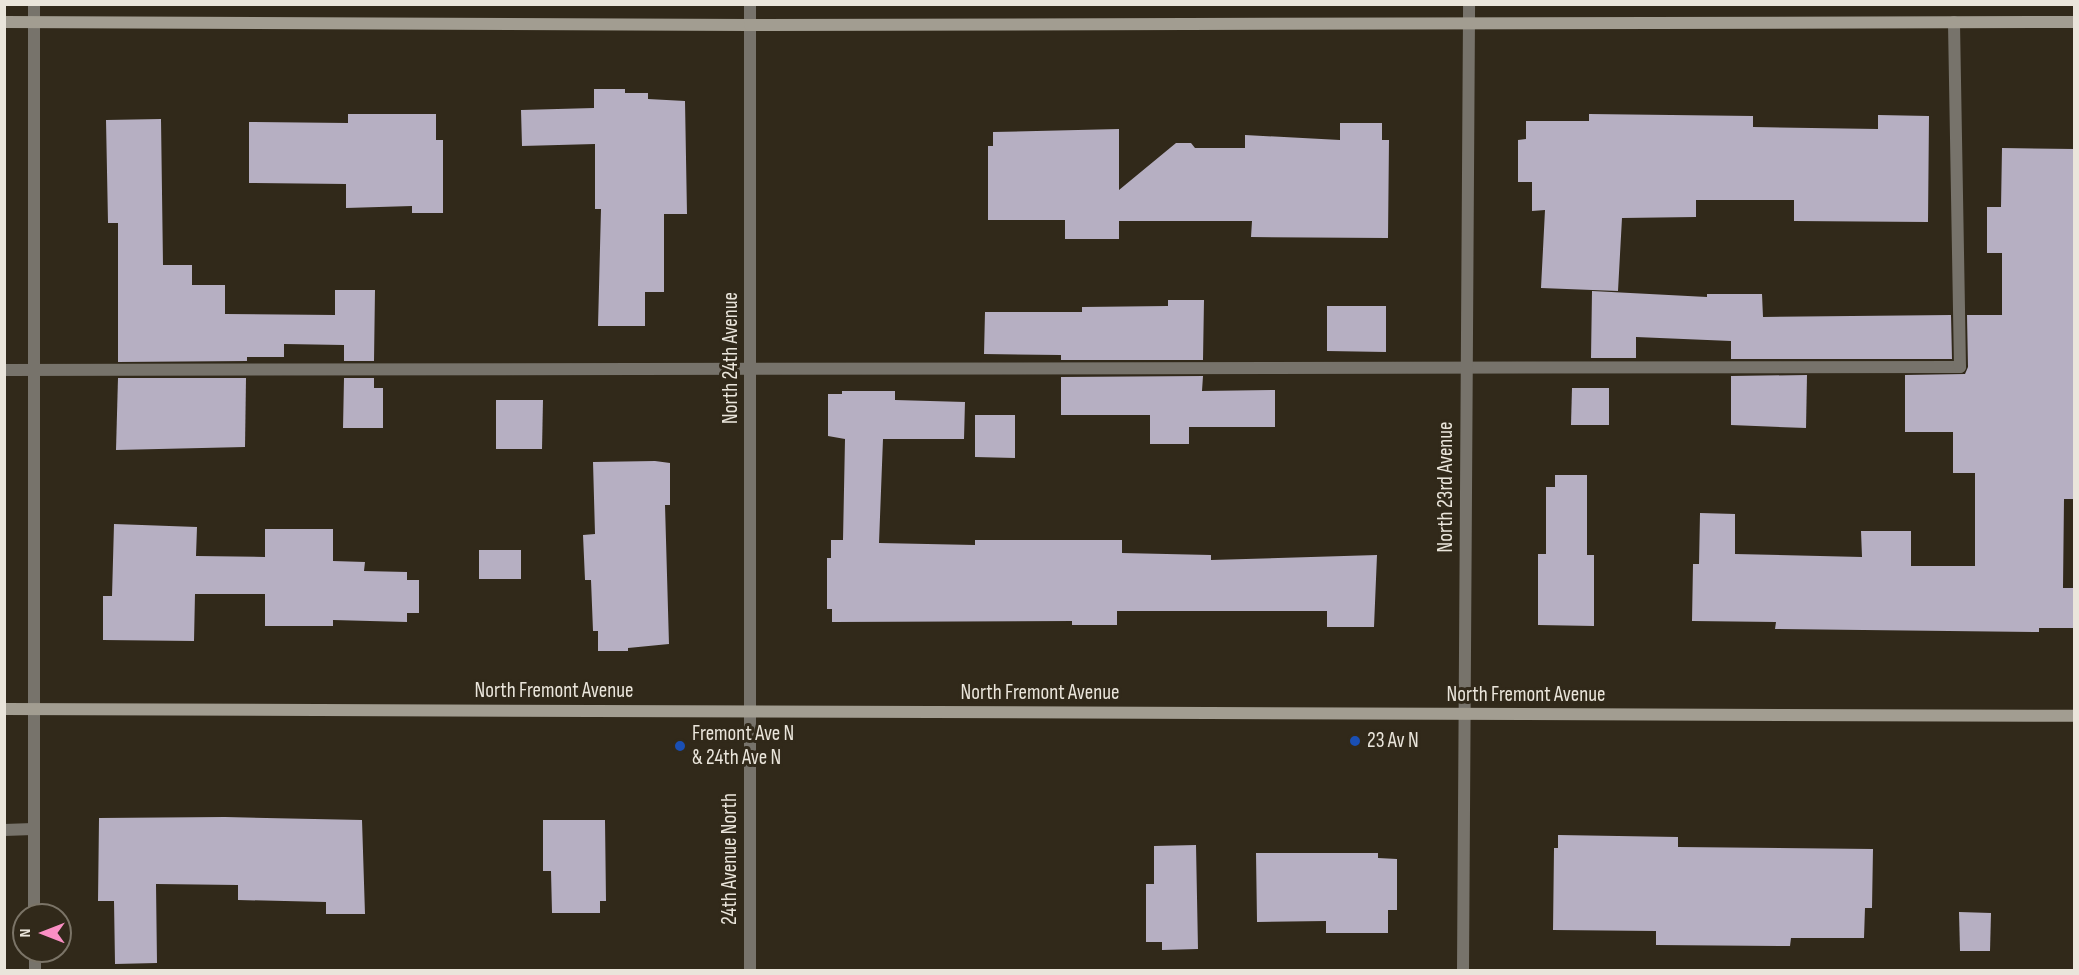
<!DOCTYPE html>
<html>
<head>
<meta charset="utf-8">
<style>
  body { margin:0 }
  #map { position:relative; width:2079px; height:975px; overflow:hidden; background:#31291a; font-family:"Sofia Sans Condensed",sans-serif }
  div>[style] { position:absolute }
  .building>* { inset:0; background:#b6afc2 }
  .lane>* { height:12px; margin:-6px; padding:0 6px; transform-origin:6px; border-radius:6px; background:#77736b }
  .street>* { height:12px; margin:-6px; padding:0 6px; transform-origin:6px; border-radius:6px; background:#77736b }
  .secondary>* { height:12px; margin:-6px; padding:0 6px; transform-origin:6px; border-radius:6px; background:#a29d91 }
  .dots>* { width:16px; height:16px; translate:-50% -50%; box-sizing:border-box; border:3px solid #31291a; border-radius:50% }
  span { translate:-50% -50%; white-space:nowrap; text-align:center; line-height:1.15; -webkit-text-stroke:6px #31291a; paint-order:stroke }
  .street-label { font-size:21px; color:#eae5db }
  .poi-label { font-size:21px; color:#eae5db }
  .left { translate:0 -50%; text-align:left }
  .frame { position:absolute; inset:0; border:6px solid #eae5db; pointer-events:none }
  .north { position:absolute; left:12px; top:903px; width:60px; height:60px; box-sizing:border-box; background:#31291a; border:2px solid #7b7467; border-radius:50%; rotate:270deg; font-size:16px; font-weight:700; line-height:24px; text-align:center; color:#eae5db }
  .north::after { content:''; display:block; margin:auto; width:21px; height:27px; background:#fb8fc4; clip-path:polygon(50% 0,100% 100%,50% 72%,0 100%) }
</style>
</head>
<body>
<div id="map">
  <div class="building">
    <div style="clip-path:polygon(594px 89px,625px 89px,625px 93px,648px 93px,648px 99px,685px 101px,687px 214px,664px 214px,664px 292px,645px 292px,645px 326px,598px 326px,601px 209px,595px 209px,595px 144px,522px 146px,521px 110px,594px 108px)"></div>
    <div style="clip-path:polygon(348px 114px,436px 114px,436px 140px,443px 140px,443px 213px,412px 213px,412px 206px,346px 208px,346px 184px,249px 183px,249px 122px,348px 123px)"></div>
    <div style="clip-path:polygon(1589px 114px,1753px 116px,1753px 127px,1878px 129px,1878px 115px,1929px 116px,1928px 222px,1794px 221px,1794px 200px,1696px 200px,1696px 217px,1622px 218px,1618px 291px,1541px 288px,1545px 210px,1532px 211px,1532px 182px,1518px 182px,1518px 140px,1526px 139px,1526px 121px,1589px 121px)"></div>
    <div style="clip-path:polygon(161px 119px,163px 265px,192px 265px,192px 285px,225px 285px,225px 314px,335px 315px,335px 290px,375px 290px,374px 361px,344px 361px,344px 345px,284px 344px,284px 357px,247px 357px,247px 361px,118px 362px,118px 223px,108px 223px,106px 120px)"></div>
    <div style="clip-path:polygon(1340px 123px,1382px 123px,1382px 140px,1389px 140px,1388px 238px,1251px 237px,1252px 221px,1119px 221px,1119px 239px,1065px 239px,1065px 220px,988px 220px,988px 146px,993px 146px,993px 132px,1119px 129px,1119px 190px,1176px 143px,1191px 143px,1195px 148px,1245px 148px,1245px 135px,1340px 140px)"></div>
    <div style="clip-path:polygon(2002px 148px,2074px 149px,2074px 499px,2064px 499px,2063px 588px,2074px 588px,2074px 628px,2039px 628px,2039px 632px,1775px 629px,1776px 622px,1692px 621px,1693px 564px,1699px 564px,1700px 513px,1735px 514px,1735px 554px,1862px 557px,1861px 531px,1911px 531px,1911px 566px,1975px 566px,1975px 473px,1953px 473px,1953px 432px,1905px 432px,1905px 375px,1965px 374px,1968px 367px,1967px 315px,2002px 315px,2002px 253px,1987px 253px,1987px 207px,2001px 207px)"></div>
    <div style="clip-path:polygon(1592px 291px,1707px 297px,1707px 294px,1762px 294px,1763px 317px,1951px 315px,1952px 359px,1731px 359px,1731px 341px,1636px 337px,1636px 358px,1591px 358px)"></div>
    <div style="clip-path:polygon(1168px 300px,1204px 300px,1203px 360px,1061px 360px,1061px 355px,984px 354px,985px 312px,1082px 312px,1082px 307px,1168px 306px)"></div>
    <div style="clip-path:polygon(1327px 306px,1386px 306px,1386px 352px,1327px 351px)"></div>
    <div style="clip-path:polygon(1807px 375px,1806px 428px,1731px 425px,1731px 376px)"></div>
    <div style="clip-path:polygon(1203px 376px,1202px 391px,1275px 390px,1275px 427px,1189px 427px,1189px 444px,1150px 444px,1150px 415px,1061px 415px,1061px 377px)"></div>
    <div style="clip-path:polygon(118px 378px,246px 378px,245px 447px,116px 450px)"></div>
    <div style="clip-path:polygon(344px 378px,374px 378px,374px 388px,383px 388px,383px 428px,343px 428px)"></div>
    <div style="clip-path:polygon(1572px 388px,1609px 388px,1609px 425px,1571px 425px)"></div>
    <div style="clip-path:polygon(842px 391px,895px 391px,895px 400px,965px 402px,964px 439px,883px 439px,879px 543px,975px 545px,975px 540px,1122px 540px,1122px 553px,1211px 555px,1211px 560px,1377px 555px,1374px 627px,1327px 627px,1327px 611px,1117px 611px,1117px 625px,1072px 625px,1072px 621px,832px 622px,832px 609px,827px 609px,827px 558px,831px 558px,831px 540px,843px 540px,845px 439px,828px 436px,828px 394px,842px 394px)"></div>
    <div style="clip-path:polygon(496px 400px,543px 400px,542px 449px,496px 449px)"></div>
    <div style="clip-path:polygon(975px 415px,1015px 415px,1015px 458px,975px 457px)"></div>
    <div style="clip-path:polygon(655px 461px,670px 463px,670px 505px,665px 505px,669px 644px,628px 648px,628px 651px,598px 651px,598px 631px,593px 631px,591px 580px,585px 580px,583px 535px,595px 534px,593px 462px)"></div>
    <div style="clip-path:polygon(1555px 475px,1587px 475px,1587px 555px,1594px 555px,1594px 626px,1538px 625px,1538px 554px,1546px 554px,1546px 487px,1555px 487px)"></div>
    <div style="clip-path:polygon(114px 524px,197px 527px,196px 556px,265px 557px,265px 529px,333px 529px,333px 561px,365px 562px,364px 571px,407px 572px,407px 580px,419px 580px,419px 613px,407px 613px,407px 622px,333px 620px,333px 626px,265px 626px,265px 594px,195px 594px,194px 641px,103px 640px,103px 596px,112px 596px)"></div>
    <div style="clip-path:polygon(479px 550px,521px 550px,521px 579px,479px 579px)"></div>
    <div style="clip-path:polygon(225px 817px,362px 820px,365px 914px,326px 914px,326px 902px,238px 900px,238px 885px,156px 884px,157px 963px,115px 964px,114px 901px,98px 901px,99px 818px)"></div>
    <div style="clip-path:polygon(543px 820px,605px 820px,606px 901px,600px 901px,600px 913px,552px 913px,551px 871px,543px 871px)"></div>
    <div style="clip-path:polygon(1558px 835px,1678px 837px,1678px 847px,1873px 849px,1872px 908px,1865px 908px,1864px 938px,1791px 938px,1790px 946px,1656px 945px,1656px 931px,1553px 930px,1554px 848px,1558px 848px)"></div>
    <div style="clip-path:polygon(1196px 845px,1198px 949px,1162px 950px,1162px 942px,1146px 942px,1146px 884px,1154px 884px,1154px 846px)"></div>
    <div style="clip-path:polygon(1256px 853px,1378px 853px,1378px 858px,1397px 859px,1397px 910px,1388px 910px,1388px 933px,1326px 933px,1326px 921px,1257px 922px)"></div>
    <div style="clip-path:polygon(1959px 912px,1991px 913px,1990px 951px,1960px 951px)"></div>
  </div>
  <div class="lane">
    <div style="left:4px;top:370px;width:1956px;rotate:-0.09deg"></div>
    <div style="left:1960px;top:367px;width:345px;rotate:-91deg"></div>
    <div style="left:4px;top:830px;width:29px;rotate:-2deg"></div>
  </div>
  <div class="street">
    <div style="left:34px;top:4px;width:911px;rotate:90deg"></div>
    <div style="left:750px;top:4px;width:966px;rotate:90deg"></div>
    <div style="left:35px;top:951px;width:19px;rotate:90deg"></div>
    <div style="left:1463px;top:970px;width:966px;rotate:-89.64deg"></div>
  </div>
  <div class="secondary">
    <div style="left:4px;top:22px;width:746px;rotate:0.23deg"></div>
    <div style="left:750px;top:25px;width:1324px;rotate:-0.13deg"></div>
    <div style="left:4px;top:709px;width:2070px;rotate:0.19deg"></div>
  </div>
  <div class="dots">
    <div style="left:1355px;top:741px;background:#1a4fb4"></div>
    <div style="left:680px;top:746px;background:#1a4fb4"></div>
  </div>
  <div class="street-label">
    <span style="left:731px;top:358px;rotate:-90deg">North 24th Avenue</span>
    <span style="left:1446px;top:487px;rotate:-90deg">North 23rd Avenue</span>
    <span style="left:554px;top:691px">North Fremont Avenue</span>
    <span style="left:1040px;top:693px">North Fremont Avenue</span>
    <span style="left:1526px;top:695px">North Fremont Avenue</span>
    <span style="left:730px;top:859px;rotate:-90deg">24th Avenue North</span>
  </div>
  <div class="poi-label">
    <span class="left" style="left:692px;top:746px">Fremont Ave N<br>&amp; 24th Ave N</span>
    <span class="left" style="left:1367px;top:741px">23 Av N</span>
  </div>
  <div class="frame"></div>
  <div class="north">N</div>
</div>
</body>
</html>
